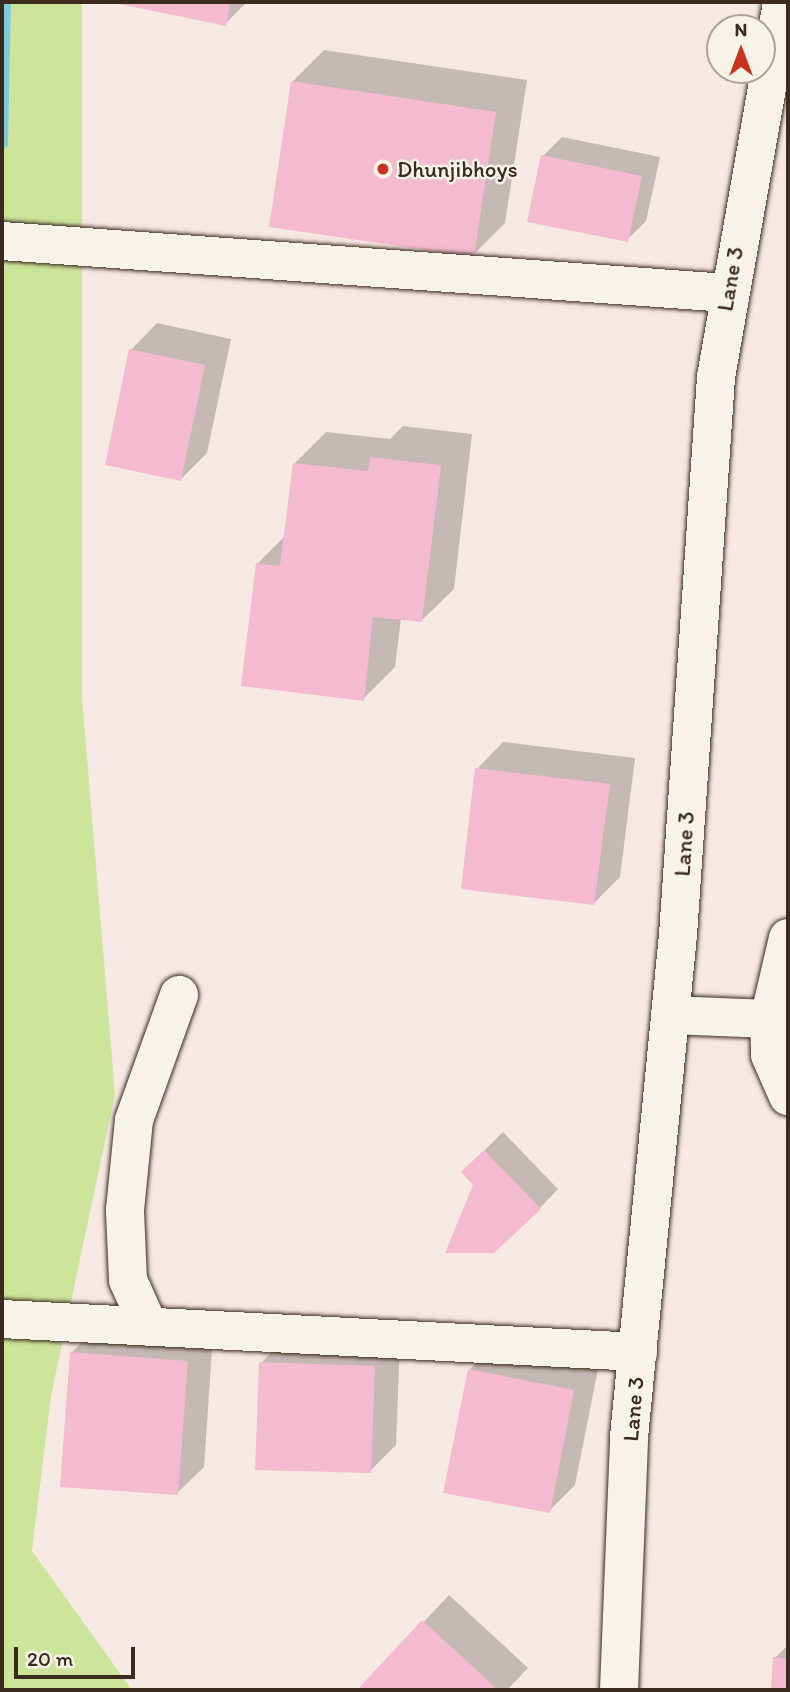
<!DOCTYPE html>
<html>
<head>
<meta charset="utf-8">
<style>
  body { margin:0 }
  #map { position:relative; width:790px; height:1692px; overflow:hidden; background:#f6e8e3; font-family:Itim,sans-serif }
  div>[style] { position:absolute }
  .green>* { inset:0; background:#cde59b }
  .shadow>* { inset:0; background:#0003 }
  .stream>* { height:12px; margin:-6px; padding:0 6px; transform-origin:6px; border-radius:6px; background:#80cae0 }
  .building>* { inset:0; background:#f4bbce }
  .roads { filter:drop-shadow(0 0 2px #3b2a1e) drop-shadow(0 0 2px #3b2a1e) }
  .minor>* { height:38px; margin:-19px; padding:0 19px; transform-origin:19px; border-radius:19px; background:#f7f3e8 }
  .dots>* { width:19px; height:19px; translate:-50% -50%; box-sizing:border-box; border:4px solid #f7f3e8; border-radius:50% }
  span { translate:-50% -50%; white-space:nowrap; text-align:center; line-height:1.15; -webkit-text-stroke:5px #f7f3e8; paint-order:stroke }
  .poi-label { font-size:23px; color:#3b2a1e }
  .left { translate:0 -50%; text-align:left }
  .street-label { font-size:23px; color:#3b2a1e }
  .frame { position:absolute; inset:0; border:4px solid #3b2a1e; pointer-events:none }
  .north { position:absolute; left:706px; top:14px; width:70px; height:70px; box-sizing:border-box; background:#f7f3e8; border:2px solid #aca397; border-radius:50%; rotate:0deg; font-size:19px; font-weight:700; line-height:28px; text-align:center; color:#3b2a1e }
  .north::after { content:''; display:block; margin:auto; width:24px; height:32px; background:#c8321e; clip-path:polygon(50% 0,100% 100%,50% 72%,0 100%) }
  .scale { position:absolute; left:14px; top:1647px; width:121px; height:32px; box-sizing:border-box; border:4px solid #3b2a1e; border-top:0; padding-left:9px; font-size:21px; line-height:24px; white-space:nowrap; color:#3b2a1e; -webkit-text-stroke:5px #f7f3e8; paint-order:stroke }
</style>
</head>
<body>
<div id="map">
  <div class="green">
    <div style="clip-path:polygon(2px 2px,82px 2px,82px 698px,115px 1094px,51px 1396px,32px 1551px,132px 1690px,2px 1690px)"></div>
  </div>
  <div class="shadow">
    <div style="clip-path:polygon(112px 2px,247px 2px,225px 24px)"></div>
    <div style="clip-path:polygon(324px 50px,527px 80px,505px 223px,473px 255px,292px 82px)"></div>
    <div style="clip-path:polygon(562px 137px,660px 157px,646px 221px,627px 240px,543px 156px)"></div>
    <div style="clip-path:polygon(157px 323px,231px 339px,207px 453px,181px 479px,131px 350px)"></div>
    <div style="clip-path:polygon(403px 426px,472px 434px,454px 589px,422px 620px,401px 618px,395px 667px,363px 699px,257px 564px,286px 535px,294px 464px,326px 432px,390px 439px)"></div>
    <div style="clip-path:polygon(503px 742px,635px 758px,620px 877px,594px 903px,477px 769px)"></div>
    <div style="clip-path:polygon(503px 1132px,558px 1189px,540px 1208px,475px 1185px,463px 1172px)"></div>
    <div style="clip-path:polygon(98px 1327px,213px 1335px,204px 1467px,177px 1493px,71px 1353px)"></div>
    <div style="clip-path:polygon(287px 1337px,400px 1341px,396px 1445px,370px 1471px,261px 1363px)"></div>
    <div style="clip-path:polygon(496px 1344px,599px 1364px,575px 1485px,549px 1511px,469px 1370px)"></div>
    <div style="clip-path:polygon(449px 1595px,528px 1668px,507px 1690px,360px 1690px)"></div>
    <div style="clip-path:polygon(788px 1645px,788px 1690px,773px 1690px,775px 1658px)"></div>
  </div>
  <div class="stream">
    <div style="left:2px;top:143px;width:141px;rotate:-88.8deg"></div>
  </div>
  <div class="building">
    <div style="clip-path:polygon(110px 2px,230px 2px,226px 26px)"></div>
    <div style="clip-path:polygon(291px 81px,496px 112px,474px 257px,269px 227px)"></div>
    <div style="clip-path:polygon(541px 155px,642px 176px,628px 242px,527px 222px)"></div>
    <div style="clip-path:polygon(129px 349px,205px 365px,181px 481px,105px 465px)"></div>
    <div style="clip-path:polygon(370px 457px,441px 465px,422px 622px,373px 617px,364px 701px,241px 686px,256px 563px,280px 566px,293px 463px,368px 471px)"></div>
    <div style="clip-path:polygon(475px 768px,610px 784px,594px 905px,461px 889px)"></div>
    <div style="clip-path:polygon(484px 1150px,541px 1209px,494px 1253px,445px 1253px,473px 1185px,461px 1172px)"></div>
    <div style="clip-path:polygon(70px 1352px,188px 1361px,178px 1495px,60px 1487px)"></div>
    <div style="clip-path:polygon(259px 1362px,375px 1366px,371px 1473px,255px 1470px)"></div>
    <div style="clip-path:polygon(468px 1369px,574px 1390px,550px 1513px,443px 1493px)"></div>
    <div style="clip-path:polygon(422px 1620px,498px 1690px,357px 1690px)"></div>
    <div style="clip-path:polygon(773px 1657px,788px 1659px,788px 1690px,771px 1690px)"></div>
  </div>
  <div class="roads">
    <div class="minor">
      <div style="left:2px;top:241px;width:727px;rotate:4.1deg"></div>
      <div style="left:788px;top:938px;width:83px;rotate:103.2deg"></div>
      <div style="left:769px;top:1019px;width:36px;rotate:88deg"></div>
      <div style="left:770px;top:1055px;width:45px;rotate:66.3deg"></div>
      <div style="left:670px;top:1015px;width:99px;rotate:2.3deg"></div>
      <div style="left:2px;top:1319px;width:637px;rotate:2.97deg"></div>
      <div style="left:149px;top:1327px;width:51px;rotate:-114.1deg"></div>
      <div style="left:128px;top:1280px;width:70px;rotate:-92.5deg"></div>
      <div style="left:125px;top:1210px;width:90px;rotate:-84.3deg"></div>
      <div style="left:134px;top:1120px;width:133px;rotate:-70.2deg"></div>
      <div style="left:619px;top:1690px;width:253px;rotate:-87.7deg"></div>
      <div style="left:629px;top:1437px;width:504px;rotate:-84.43deg"></div>
      <div style="left:678px;top:935px;width:559px;rotate:-86.1deg"></div>
      <div style="left:716px;top:377px;width:381px;rotate:-80deg"></div>
    </div>
  </div>
  <div class="dots">
    <div style="left:383px;top:169px;background:#c8321e"></div>
  </div>
  <div class="poi-label">
    <span class="left" style="left:397px;top:169px">Dhunjibhoys</span>
  </div>
  <div class="street-label">
    <span style="left:730px;top:279px;rotate:-80deg">Lane 3</span>
    <span style="left:684px;top:844px;rotate:-86deg">Lane 3</span>
    <span style="left:633px;top:1409px;rotate:-85deg">Lane 3</span>
  </div>
  <div class="frame"></div>
  <div class="north">N</div>
  <div class="scale">20 m</div>
</div>
</body>
</html>
